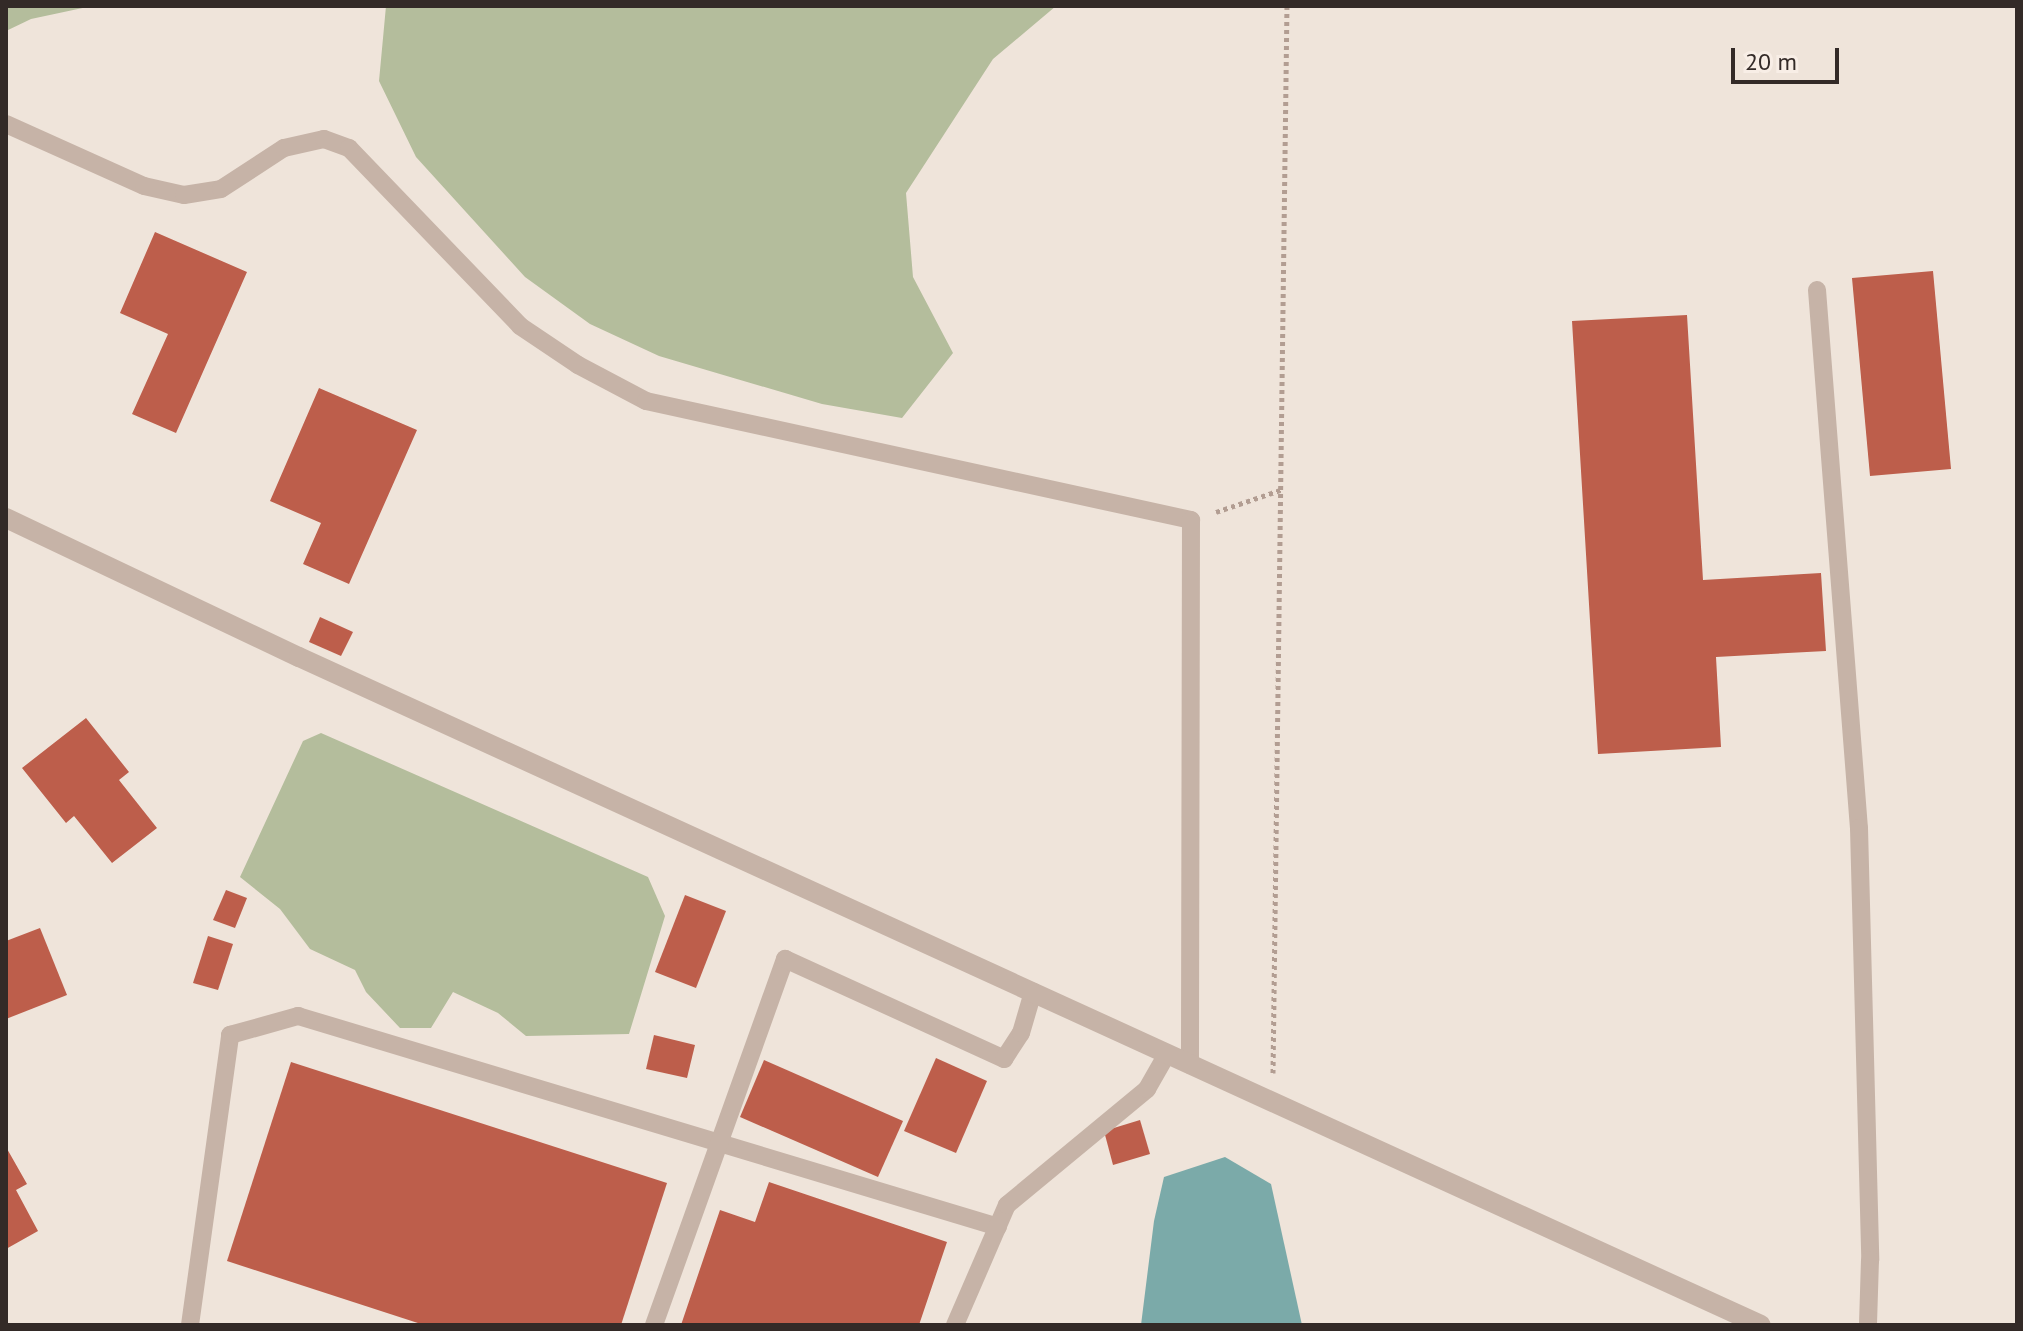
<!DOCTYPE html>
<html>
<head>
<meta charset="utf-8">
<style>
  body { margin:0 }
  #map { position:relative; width:2023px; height:1331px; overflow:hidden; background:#efe4da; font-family:"PT Sans",sans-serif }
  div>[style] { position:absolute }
  .green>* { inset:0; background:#b4bd9c }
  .water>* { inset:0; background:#7baaa9 }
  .building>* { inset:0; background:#bd5e4b }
  .path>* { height:5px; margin-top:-2.5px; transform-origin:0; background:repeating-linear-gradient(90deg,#b29d92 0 4px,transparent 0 8px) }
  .lane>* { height:18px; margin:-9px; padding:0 9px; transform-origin:9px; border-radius:9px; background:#c6b3a7 }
  .street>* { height:20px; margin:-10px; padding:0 10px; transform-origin:10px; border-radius:10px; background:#c6b3a7 }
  span { translate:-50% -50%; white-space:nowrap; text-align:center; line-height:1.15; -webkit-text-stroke:7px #f8eee6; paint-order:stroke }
  .frame { position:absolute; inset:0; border:8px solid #332a27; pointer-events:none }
  .scale { position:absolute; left:1731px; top:48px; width:108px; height:36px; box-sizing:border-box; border:4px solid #332a27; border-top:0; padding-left:10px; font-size:24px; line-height:28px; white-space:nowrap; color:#332a27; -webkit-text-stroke:6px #f8eee6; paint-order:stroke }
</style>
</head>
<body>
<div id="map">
  <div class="green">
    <div style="clip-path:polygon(6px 6px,92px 6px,31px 19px,6px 31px)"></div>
    <div style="clip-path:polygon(386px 6px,1056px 6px,993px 59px,906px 193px,913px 277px,953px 353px,902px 418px,822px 404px,659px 356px,590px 324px,525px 277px,416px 157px,379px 81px)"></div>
    <div style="clip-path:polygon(321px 733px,648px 877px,665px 916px,629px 1034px,526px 1036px,498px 1013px,453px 992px,431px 1028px,400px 1028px,366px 992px,355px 970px,310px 949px,280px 909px,240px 877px,303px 741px)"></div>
  </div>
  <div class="water">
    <div style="clip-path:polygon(1225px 1157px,1271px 1184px,1302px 1325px,1141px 1325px,1154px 1221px,1164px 1177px)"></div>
  </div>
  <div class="building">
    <div style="clip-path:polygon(155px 232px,247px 272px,176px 433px,132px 414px,168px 334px,120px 313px)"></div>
    <div style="clip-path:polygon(1933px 271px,1951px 469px,1870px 476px,1852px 278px)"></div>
    <div style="clip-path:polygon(1687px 315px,1703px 580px,1821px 573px,1826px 651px,1716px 657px,1721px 747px,1598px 754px,1572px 321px)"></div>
    <div style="clip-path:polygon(319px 388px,417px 430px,349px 584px,303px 564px,321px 523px,270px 501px)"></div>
    <div style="clip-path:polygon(320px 617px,353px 632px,341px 656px,309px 642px)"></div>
    <div style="clip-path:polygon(86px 718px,129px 772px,119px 780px,157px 828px,112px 863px,74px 816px,66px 823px,22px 768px)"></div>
    <div style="clip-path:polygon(226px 890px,247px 898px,235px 928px,213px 920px)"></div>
    <div style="clip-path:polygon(685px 895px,726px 911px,696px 988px,655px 972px)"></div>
    <div style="clip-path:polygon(40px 928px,67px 995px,6px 1019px,6px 941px)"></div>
    <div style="clip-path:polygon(208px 936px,233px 944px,218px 990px,193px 983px)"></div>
    <div style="clip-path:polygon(654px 1035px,695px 1045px,687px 1078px,646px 1069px)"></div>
    <div style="clip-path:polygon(936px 1058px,987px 1081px,956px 1153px,904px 1131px)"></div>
    <div style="clip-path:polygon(764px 1060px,903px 1121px,878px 1177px,740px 1117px)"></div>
    <div style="clip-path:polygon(291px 1062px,667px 1183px,621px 1325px,424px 1325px,227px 1261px)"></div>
    <div style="clip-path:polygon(1140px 1120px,1150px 1154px,1113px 1165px,1104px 1131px)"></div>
    <div style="clip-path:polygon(6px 1147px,27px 1184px,16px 1190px,38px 1231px,6px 1249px)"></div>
    <div style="clip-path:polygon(769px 1182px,947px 1242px,919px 1325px,681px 1325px,720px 1210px,755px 1222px)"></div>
  </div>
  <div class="path">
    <div style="left:1216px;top:512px;width:71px;rotate:-18.9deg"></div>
    <div style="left:1273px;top:1073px;width:1067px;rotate:-89.25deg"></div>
  </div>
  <div class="lane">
    <div style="left:6px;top:124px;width:151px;rotate:24.2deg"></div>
    <div style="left:144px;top:186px;width:41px;rotate:12.7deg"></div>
    <div style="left:184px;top:195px;width:37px;rotate:-9deg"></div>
    <div style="left:221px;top:189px;width:75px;rotate:-33.1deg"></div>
    <div style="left:284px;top:148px;width:41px;rotate:-12.7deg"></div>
    <div style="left:324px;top:139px;width:27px;rotate:20deg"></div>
    <div style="left:349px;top:148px;width:247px;rotate:46.1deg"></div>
    <div style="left:520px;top:326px;width:70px;rotate:33.9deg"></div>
    <div style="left:578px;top:365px;width:77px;rotate:27.9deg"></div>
    <div style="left:646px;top:401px;width:558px;rotate:12.32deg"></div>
    <div style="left:1191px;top:520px;width:545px;rotate:90.11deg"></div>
    <div style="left:1817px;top:290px;width:540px;rotate:85.54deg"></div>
    <div style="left:1859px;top:828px;width:432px;rotate:88.5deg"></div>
    <div style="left:1870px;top:1260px;width:65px;rotate:91.8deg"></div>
    <div style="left:190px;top:1325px;width:293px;rotate:-82.1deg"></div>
    <div style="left:230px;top:1035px;width:71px;rotate:-15.6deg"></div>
    <div style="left:298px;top:1016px;width:731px;rotate:16.77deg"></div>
    <div style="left:654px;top:1325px;width:389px;rotate:-70.3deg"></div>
    <div style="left:785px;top:959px;width:241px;rotate:24.5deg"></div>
    <div style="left:1004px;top:1059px;width:31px;rotate:-57deg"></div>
    <div style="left:1021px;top:1033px;width:43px;rotate:-73.7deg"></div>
    <div style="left:955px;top:1325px;width:131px;rotate:-66.6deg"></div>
    <div style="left:1007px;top:1205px;width:182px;rotate:-39.6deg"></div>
    <div style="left:1147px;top:1089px;width:40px;rotate:-60.3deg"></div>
  </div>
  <div class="street">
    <div style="left:6px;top:518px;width:324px;rotate:25.4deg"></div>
    <div style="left:299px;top:657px;width:1607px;rotate:24.56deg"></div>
  </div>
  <div class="frame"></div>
  <div class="scale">20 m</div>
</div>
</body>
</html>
